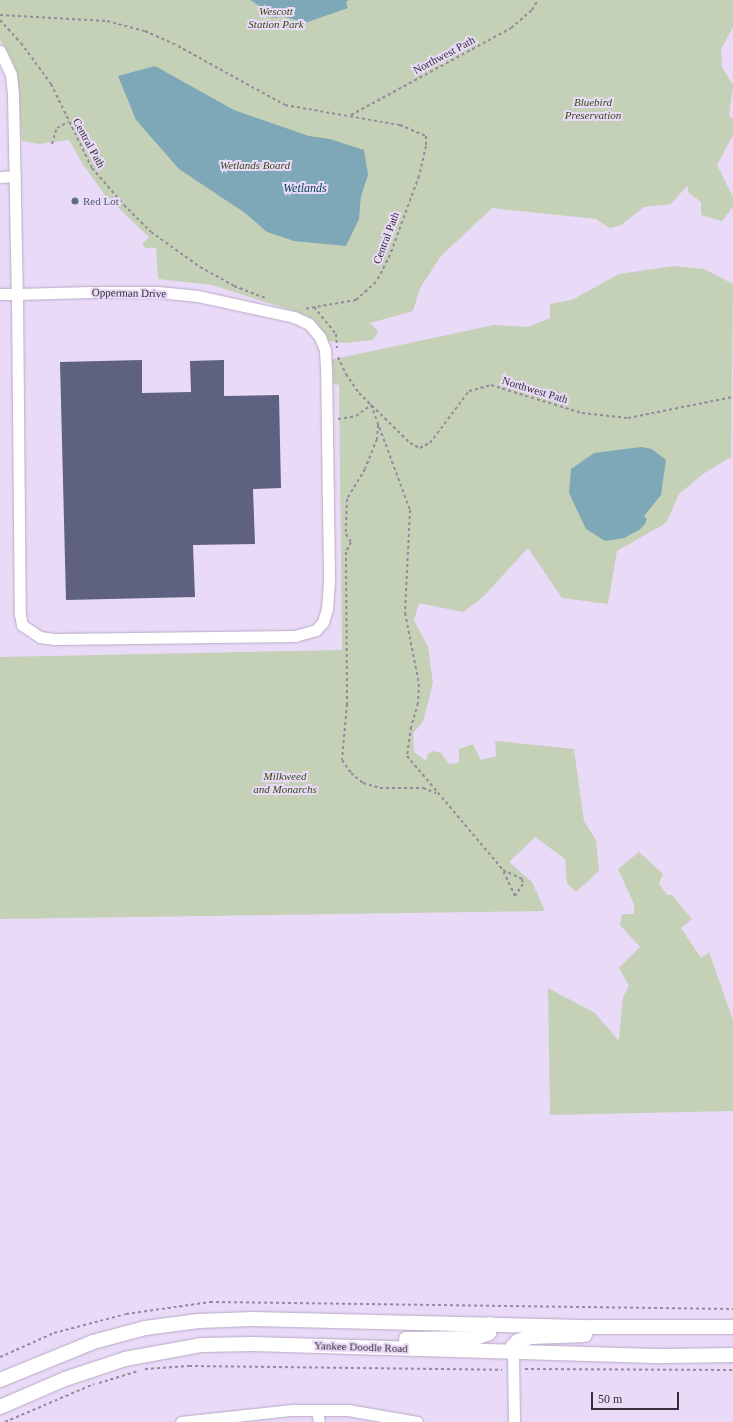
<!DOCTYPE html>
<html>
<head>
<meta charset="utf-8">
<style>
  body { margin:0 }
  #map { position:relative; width:733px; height:1422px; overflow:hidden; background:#e9daf7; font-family:"Times New Roman",serif }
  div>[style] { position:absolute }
  .green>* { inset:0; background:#c5d1b6 }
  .water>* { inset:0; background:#7ea8b7 }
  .building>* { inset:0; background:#5e6180 }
  .path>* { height:2px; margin-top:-1px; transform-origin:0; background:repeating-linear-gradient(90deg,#948a9e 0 3px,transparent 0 6px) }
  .roads { filter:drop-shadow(0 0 1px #b8aac5) drop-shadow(0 0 1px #b8aac5) }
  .minor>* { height:11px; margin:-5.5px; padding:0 5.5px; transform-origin:5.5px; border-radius:5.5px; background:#fff }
  .major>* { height:14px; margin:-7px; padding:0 7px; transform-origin:7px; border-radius:7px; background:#fff }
  .dots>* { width:11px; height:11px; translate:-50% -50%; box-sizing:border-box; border:2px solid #e9daf7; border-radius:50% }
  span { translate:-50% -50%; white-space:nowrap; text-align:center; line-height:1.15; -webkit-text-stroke:4px #e9daf7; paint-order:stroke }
  .park-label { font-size:11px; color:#354914; font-style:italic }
  .street-label { font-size:11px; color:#332e39 }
  .service-label { font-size:11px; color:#4e5e75 }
  .left { translate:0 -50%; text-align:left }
  .water-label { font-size:12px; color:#054355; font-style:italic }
  .scale { position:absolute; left:591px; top:1392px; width:88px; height:18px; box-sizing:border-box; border:2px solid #332e39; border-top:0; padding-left:5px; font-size:12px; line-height:14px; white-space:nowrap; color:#332e39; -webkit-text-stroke:3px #e9daf7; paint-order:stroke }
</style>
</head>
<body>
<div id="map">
  <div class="green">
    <div style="clip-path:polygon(0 0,733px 0,733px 27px,721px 49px,722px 67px,733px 85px,729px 116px,733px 119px,733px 135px,717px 165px,733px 197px,733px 207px,722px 221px,701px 215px,701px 202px,689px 193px,687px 186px,671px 204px,644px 207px,621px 225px,610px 228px,596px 219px,492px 208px,441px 256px,420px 288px,413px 311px,370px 323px,378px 331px,373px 340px,346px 343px,328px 341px,319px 326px,306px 315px,212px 285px,158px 279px,156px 248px,145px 248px,142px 244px,149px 237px,104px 194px,82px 163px,69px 140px,38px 144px,22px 141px,17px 76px,13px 62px,0 40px)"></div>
    <div style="clip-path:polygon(674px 266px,704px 269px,733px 284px,731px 457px,703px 474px,679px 494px,666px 523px,617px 551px,608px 604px,562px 598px,528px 548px,483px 597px,463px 612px,419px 603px,414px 620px,428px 647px,433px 683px,423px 722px,413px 733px,414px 752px,426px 761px,428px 754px,433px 751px,441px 753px,449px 764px,459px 763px,459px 749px,473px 744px,481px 760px,496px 756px,495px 741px,574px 749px,584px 821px,596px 840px,599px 871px,576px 892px,567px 883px,565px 859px,535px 837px,509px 862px,532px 882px,545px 911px,0 919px,0 657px,342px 650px,339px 385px,331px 383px,330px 360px,494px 325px,528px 327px,550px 318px,550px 304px,572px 300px,619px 274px)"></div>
    <div style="clip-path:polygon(639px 852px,663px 874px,659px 883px,667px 895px,672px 895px,692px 919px,681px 928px,701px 958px,709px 952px,733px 1020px,733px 1111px,550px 1115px,548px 988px,595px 1013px,619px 1041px,623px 997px,629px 986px,619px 968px,640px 947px,620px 925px,622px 914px,634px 914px,634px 904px,618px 869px)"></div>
  </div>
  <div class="water">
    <div style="clip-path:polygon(250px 0,349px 0,346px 2px,348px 8px,305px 23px,282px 16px,275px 18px,266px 16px,261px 7px)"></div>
    <div style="clip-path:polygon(155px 66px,234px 110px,309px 136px,330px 139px,364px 150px,368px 175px,361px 196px,359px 219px,346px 246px,294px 241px,267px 232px,245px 213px,179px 169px,136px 120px,118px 76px)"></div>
    <div style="clip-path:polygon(641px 447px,652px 449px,666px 460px,661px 495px,644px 516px,647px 519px,645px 524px,639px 530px,624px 538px,605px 541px,586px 529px,569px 493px,571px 469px,594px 453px)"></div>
  </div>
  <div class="building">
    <div style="clip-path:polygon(142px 360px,142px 393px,191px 392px,190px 361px,224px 360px,224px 396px,279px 395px,281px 488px,253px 489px,255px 544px,193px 545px,195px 597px,66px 600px,60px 362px)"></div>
  </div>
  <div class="path">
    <div style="left:0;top:15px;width:107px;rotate:3.2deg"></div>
    <div style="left:107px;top:21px;width:39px;rotate:15deg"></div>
    <div style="left:145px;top:31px;width:36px;rotate:24deg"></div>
    <div style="left:178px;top:46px;width:122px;rotate:28.9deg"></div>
    <div style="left:285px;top:105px;width:117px;rotate:9.9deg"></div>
    <div style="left:400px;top:125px;width:28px;rotate:23deg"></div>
    <div style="left:426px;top:136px;width:10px;rotate:90deg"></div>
    <div style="left:426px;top:146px;width:31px;rotate:103deg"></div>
    <div style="left:419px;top:176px;width:84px;rotate:110.2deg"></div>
    <div style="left:390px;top:255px;width:30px;rotate:117deg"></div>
    <div style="left:376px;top:282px;width:27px;rotate:138deg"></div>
    <div style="left:356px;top:300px;width:53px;rotate:170.2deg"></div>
    <div style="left:0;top:20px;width:31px;rotate:48deg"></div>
    <div style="left:21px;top:43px;width:51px;rotate:53.8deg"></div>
    <div style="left:51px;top:84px;width:93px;rotate:64deg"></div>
    <div style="left:92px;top:168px;width:49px;rotate:49.1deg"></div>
    <div style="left:124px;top:205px;width:38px;rotate:45deg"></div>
    <div style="left:151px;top:232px;width:60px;rotate:35.5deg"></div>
    <div style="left:200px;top:267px;width:39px;rotate:29deg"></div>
    <div style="left:234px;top:286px;width:33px;rotate:21deg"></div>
    <div style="left:351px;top:115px;width:182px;rotate:-28.5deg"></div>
    <div style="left:511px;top:28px;width:28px;rotate:-41deg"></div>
    <div style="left:532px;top:10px;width:12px;rotate:-59deg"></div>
    <div style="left:52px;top:144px;width:17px;rotate:-73deg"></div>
    <div style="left:57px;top:128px;width:13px;rotate:-29deg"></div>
    <div style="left:314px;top:307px;width:35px;rotate:51deg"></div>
    <div style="left:336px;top:334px;width:14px;rotate:86deg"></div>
    <div style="left:338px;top:357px;width:19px;rotate:65deg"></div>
    <div style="left:346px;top:374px;width:23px;rotate:56deg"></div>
    <div style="left:359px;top:393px;width:71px;rotate:44.4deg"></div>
    <div style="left:410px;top:443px;width:11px;rotate:27deg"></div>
    <div style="left:420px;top:448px;width:11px;rotate:-27deg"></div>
    <div style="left:430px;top:443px;width:65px;rotate:-53.1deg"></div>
    <div style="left:469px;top:391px;width:23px;rotate:-15deg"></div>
    <div style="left:491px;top:385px;width:95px;rotate:17.1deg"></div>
    <div style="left:582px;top:413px;width:46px;rotate:6.2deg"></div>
    <div style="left:628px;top:418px;width:107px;rotate:-11.3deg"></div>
    <div style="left:371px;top:405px;width:112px;rotate:69.6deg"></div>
    <div style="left:410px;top:510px;width:103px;rotate:92.8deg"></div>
    <div style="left:405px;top:613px;width:72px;rotate:78.8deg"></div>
    <div style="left:419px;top:684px;width:19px;rotate:93deg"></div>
    <div style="left:418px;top:703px;width:25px;rotate:106deg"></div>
    <div style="left:411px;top:727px;width:29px;rotate:98deg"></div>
    <div style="left:407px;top:756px;width:149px;rotate:49.9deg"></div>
    <div style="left:503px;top:870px;width:21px;rotate:25deg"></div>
    <div style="left:522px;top:879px;width:5px;rotate:79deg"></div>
    <div style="left:523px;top:884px;width:14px;rotate:124deg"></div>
    <div style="left:515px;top:896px;width:29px;rotate:-115deg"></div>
    <div style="left:338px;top:419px;width:18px;rotate:-9deg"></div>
    <div style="left:356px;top:416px;width:19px;rotate:-36deg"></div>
    <div style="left:378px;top:425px;width:14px;rotate:94deg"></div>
    <div style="left:377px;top:439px;width:32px;rotate:112deg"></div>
    <div style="left:365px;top:469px;width:35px;rotate:121deg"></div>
    <div style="left:347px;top:499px;width:35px;rotate:92deg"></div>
    <div style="left:346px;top:534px;width:9px;rotate:58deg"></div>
    <div style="left:351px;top:542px;width:11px;rotate:117deg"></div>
    <div style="left:346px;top:552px;width:152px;rotate:89.6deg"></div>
    <div style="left:347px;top:704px;width:56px;rotate:95.1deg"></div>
    <div style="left:342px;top:760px;width:16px;rotate:55deg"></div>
    <div style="left:351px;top:773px;width:16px;rotate:40deg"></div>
    <div style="left:363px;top:783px;width:18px;rotate:16deg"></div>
    <div style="left:380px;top:788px;width:43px"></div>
    <div style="left:423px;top:788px;width:14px;rotate:21deg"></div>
    <div style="left:0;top:1357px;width:59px;rotate:-24deg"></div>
    <div style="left:54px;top:1333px;width:74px;rotate:-14.8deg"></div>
    <div style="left:126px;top:1314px;width:85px;rotate:-8.1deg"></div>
    <div style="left:210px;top:1302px;width:523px;rotate:0.77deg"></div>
    <div style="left:145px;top:1369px;width:44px;rotate:-3.9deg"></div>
    <div style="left:189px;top:1366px;width:313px;rotate:0.7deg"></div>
    <div style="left:525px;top:1369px;width:208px;rotate:0.3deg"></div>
    <div style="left:99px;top:1383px;width:41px;rotate:-17.1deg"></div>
    <div style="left:5px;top:1422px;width:97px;rotate:-23.1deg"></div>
  </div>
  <div class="roads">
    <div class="minor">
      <div style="left:0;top:51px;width:26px;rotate:65deg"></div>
      <div style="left:11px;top:75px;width:19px;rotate:84deg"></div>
      <div style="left:13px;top:94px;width:200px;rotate:88.9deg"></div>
      <div style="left:17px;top:294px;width:320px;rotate:89.5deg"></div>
      <div style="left:20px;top:614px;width:11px;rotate:80deg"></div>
      <div style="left:22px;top:625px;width:22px;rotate:34deg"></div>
      <div style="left:40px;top:637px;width:15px;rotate:8deg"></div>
      <div style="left:55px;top:639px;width:240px;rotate:-0.7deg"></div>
      <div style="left:295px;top:636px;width:22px;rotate:-16deg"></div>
      <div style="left:316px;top:630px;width:11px;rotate:-49deg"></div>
      <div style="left:323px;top:622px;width:14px;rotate:-73deg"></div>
      <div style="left:327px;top:609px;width:32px;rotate:-86deg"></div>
      <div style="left:329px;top:577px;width:208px;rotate:-90.8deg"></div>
      <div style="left:326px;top:369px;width:19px;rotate:-93deg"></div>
      <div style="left:325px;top:350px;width:14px;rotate:-111deg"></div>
      <div style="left:320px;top:337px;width:17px;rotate:-130deg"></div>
      <div style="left:309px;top:324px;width:17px;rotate:-155deg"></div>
      <div style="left:294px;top:317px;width:98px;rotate:-167.7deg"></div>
      <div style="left:198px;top:296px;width:40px;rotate:-174.3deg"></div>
      <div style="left:158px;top:292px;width:66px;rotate:180deg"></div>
      <div style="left:92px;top:292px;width:75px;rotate:178.5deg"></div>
      <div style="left:17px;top:294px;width:17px;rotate:180deg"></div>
      <div style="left:0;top:177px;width:15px;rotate:-4deg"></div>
      <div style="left:513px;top:1351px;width:71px;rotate:89.2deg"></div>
      <div style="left:317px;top:1410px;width:12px;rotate:81deg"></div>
      <div style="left:181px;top:1422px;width:112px;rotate:-6.2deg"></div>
      <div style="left:292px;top:1410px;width:56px"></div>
      <div style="left:348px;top:1410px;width:70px;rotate:9.9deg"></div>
    </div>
    <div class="major">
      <div style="left:406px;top:1339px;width:70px;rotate:-0.8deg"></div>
      <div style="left:476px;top:1338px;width:14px;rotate:-21deg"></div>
      <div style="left:489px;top:1333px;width:9px;rotate:-84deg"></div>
      <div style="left:513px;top:1351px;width:5px;rotate:-90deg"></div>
      <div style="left:513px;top:1346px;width:7px;rotate:-45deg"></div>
      <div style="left:518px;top:1341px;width:14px;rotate:-17deg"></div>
      <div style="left:531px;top:1337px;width:54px;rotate:-2.1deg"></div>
      <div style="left:0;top:1380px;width:100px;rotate:-22.2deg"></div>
      <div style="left:93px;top:1342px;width:54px;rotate:-15.1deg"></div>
      <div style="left:145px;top:1328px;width:54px;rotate:-7.4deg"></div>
      <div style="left:199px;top:1321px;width:54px;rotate:-2.1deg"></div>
      <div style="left:253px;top:1319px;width:339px;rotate:1.4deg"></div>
      <div style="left:592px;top:1327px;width:141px"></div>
      <div style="left:0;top:1407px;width:71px;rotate:-23.3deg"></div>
      <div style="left:65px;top:1379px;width:63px;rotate:-18.4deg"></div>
      <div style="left:125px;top:1359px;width:77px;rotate:-10.4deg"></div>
      <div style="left:201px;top:1345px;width:52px;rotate:-1.1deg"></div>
      <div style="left:253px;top:1344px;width:410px;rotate:1.7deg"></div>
      <div style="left:663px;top:1356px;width:70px;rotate:-0.8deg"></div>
    </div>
  </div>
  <div class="dots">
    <div style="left:75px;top:201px;background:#5c6f8a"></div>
  </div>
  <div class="park-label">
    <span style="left:276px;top:18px">Wescott<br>Station Park</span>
    <span style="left:593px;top:109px">Bluebird<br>Preservation</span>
    <span style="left:255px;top:165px">Wetlands Board</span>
    <span style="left:285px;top:783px">Milkweed<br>and Monarchs</span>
  </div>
  <div class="street-label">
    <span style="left:444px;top:55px;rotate:-28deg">Northwest Path</span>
    <span style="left:89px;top:143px;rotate:61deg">Central Path</span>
    <span style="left:386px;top:238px;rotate:-69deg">Central Path</span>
    <span style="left:129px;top:293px;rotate:1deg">Opperman Drive</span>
    <span style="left:535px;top:390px;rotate:17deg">Northwest Path</span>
    <span style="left:361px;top:1347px;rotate:2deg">Yankee Doodle Road</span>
  </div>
  <div class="service-label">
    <span class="left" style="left:83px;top:201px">Red Lot</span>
  </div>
  <div class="water-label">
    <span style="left:305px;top:189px">Wetlands</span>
  </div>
  <div class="scale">50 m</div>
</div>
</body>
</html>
